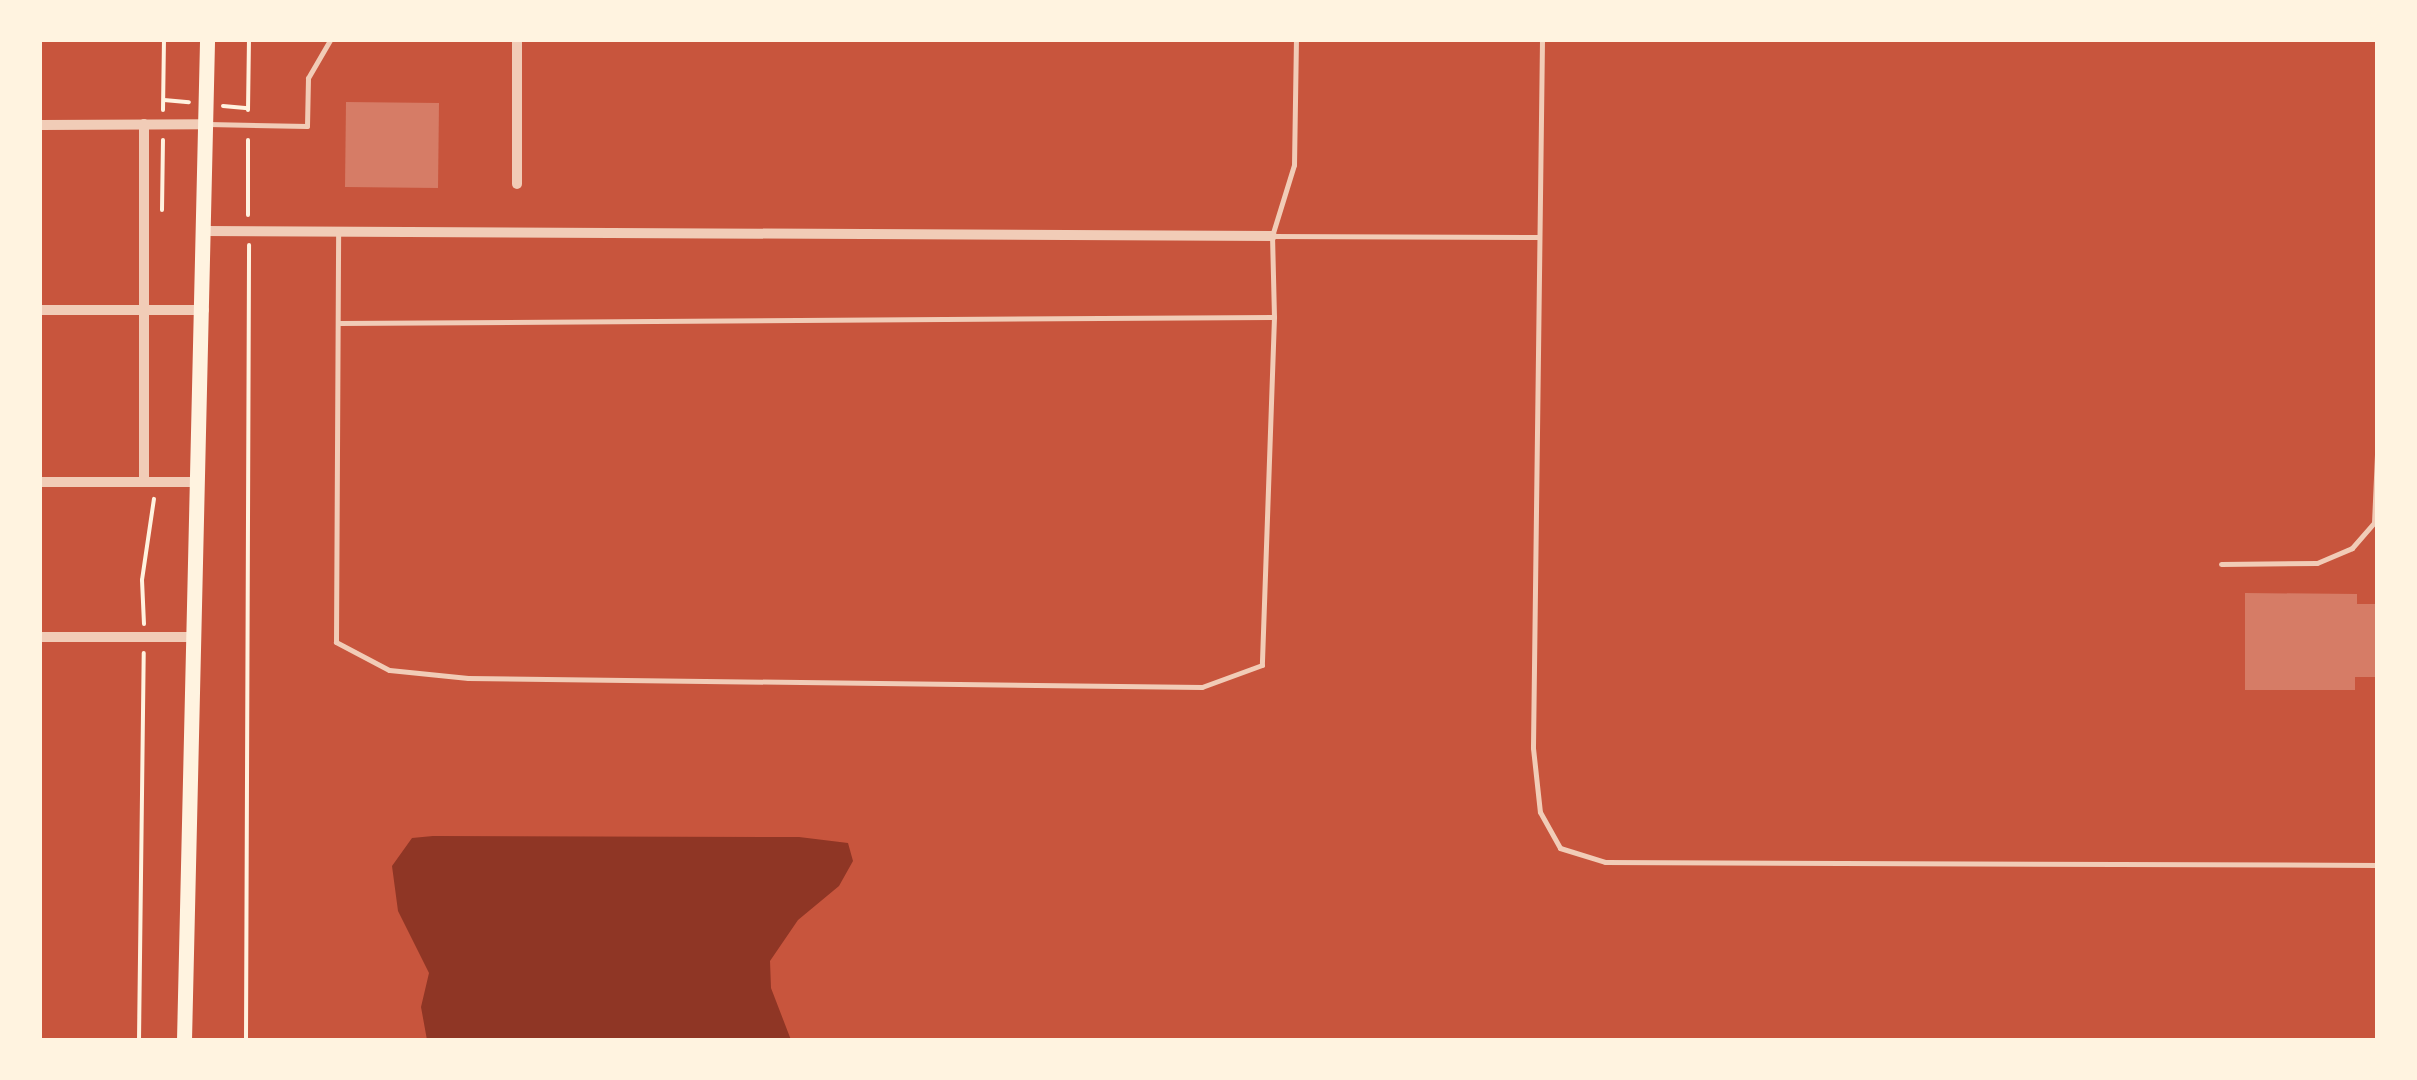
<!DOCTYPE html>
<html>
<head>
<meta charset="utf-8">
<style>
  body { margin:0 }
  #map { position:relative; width:2417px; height:1080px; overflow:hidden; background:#c8553d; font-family:Inter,sans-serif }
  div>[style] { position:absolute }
  .water>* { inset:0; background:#8f3625 }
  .building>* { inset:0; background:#d67c66 }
  .path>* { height:4px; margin:-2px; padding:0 2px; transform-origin:2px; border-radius:2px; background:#fff3e0 }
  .service>* { height:5px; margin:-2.5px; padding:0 2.5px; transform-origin:2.5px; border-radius:2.5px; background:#f1ccb7 }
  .minor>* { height:10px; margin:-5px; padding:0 5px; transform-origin:5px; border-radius:5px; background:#f1ccb7 }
  .secondary>* { height:15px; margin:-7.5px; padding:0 7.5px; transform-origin:7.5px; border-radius:7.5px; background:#fff3e0 }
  span { translate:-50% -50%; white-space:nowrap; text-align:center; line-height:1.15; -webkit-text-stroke:8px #fff3e0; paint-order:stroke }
  .frame { position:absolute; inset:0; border:42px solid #fff3e0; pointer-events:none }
</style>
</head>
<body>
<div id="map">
  <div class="water">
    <div style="clip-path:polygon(433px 836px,799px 837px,848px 843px,853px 861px,839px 886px,798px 920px,770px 961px,771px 988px,791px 1040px,427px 1040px,421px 1007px,429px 973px,398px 911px,392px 866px,412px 838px)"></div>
  </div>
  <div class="building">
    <div style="clip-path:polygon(346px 102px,439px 103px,438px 188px,345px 187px)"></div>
    <div style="clip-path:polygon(2245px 593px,2357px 594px,2357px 604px,2377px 604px,2377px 677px,2355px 677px,2355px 690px,2245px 690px)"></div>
  </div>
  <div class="path">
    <div style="left:164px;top:100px;width:25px;rotate:5deg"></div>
    <div style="left:223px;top:106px;width:25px;rotate:5deg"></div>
    <div style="left:163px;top:110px;width:70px;rotate:-89.2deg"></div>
    <div style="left:248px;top:110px;width:70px;rotate:-89.2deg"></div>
    <div style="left:162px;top:210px;width:70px;rotate:-89.2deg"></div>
    <div style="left:248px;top:215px;width:75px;rotate:-90deg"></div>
    <div style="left:144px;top:624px;width:44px;rotate:-92.6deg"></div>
    <div style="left:142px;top:580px;width:82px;rotate:-81.6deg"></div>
    <div style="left:139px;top:1040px;width:387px;rotate:-89.3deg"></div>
    <div style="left:246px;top:1040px;width:795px;rotate:-89.78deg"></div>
  </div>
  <div class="service">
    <div style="left:1542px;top:40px;width:708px;rotate:90.73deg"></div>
    <div style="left:1533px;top:748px;width:64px;rotate:83.8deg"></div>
    <div style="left:1540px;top:812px;width:41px;rotate:60.9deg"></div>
    <div style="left:1560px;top:848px;width:47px;rotate:17.3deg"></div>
    <div style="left:1605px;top:862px;width:772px;rotate:0.22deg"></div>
    <div style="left:208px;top:124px;width:99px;rotate:1.2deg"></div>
    <div style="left:307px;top:126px;width:48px;rotate:-88.8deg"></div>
    <div style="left:308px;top:78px;width:44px;rotate:-59.9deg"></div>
    <div style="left:1272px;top:236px;width:267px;rotate:0.2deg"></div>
    <div style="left:1274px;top:317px;width:81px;rotate:-91.4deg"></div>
    <div style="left:1272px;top:236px;width:74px;rotate:-72.8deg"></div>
    <div style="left:1294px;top:165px;width:125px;rotate:-89.1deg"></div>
    <div style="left:338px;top:323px;width:936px;rotate:-0.37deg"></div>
    <div style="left:1274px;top:317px;width:348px;rotate:92deg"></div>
    <div style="left:1262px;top:665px;width:64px;rotate:159.9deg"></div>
    <div style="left:1202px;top:687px;width:734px;rotate:-179.3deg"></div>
    <div style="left:468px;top:678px;width:79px;rotate:-174.2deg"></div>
    <div style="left:389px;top:670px;width:60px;rotate:-152.2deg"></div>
    <div style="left:336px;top:642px;width:410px;rotate:-89.7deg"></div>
    <div style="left:2221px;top:564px;width:96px;rotate:-0.6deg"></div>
    <div style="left:2317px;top:563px;width:38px;rotate:-23deg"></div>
    <div style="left:2352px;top:548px;width:33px;rotate:-49deg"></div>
    <div style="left:2374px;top:523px;width:70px;rotate:-87.5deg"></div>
  </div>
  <div class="minor">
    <div style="left:40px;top:125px;width:167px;rotate:-0.3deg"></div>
    <div style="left:517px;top:184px;width:144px;rotate:-90deg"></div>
    <div style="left:205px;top:231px;width:1067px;rotate:0.27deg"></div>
    <div style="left:40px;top:310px;width:164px"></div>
    <div style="left:40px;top:482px;width:159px"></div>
    <div style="left:144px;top:482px;width:358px;rotate:-90deg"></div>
    <div style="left:40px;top:637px;width:154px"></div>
  </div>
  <div class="secondary">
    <div style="left:184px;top:1040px;width:1000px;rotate:-88.68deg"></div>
  </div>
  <div class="frame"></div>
</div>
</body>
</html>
